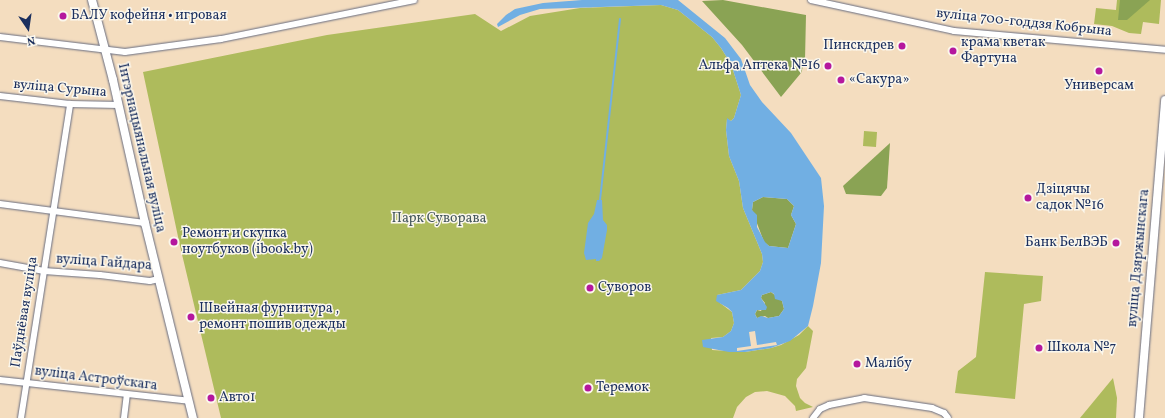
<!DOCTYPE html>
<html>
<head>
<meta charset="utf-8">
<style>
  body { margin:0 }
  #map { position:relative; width:1165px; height:418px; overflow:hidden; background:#f4ddbf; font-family:Vollkorn,serif }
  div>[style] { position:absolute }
  .green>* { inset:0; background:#aebb5c }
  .forest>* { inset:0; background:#8aa354 }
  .water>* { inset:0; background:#71afe3 }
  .pier>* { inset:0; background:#f4ddbf }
  .stream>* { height:2px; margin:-1px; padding:0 1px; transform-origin:1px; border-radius:1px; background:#71afe3 }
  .roads { filter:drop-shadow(0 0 1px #676c80) drop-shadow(0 0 1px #676c80) }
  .minor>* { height:6px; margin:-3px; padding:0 3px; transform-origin:3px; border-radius:3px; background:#fff }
  .major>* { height:8px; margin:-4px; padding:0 4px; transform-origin:4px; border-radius:4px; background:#fff }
  .dots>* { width:11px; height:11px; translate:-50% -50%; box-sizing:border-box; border:2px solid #fbf7ec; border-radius:50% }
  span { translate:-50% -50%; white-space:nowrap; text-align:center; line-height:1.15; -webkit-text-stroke:3px #fbf7ec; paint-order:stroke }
  .poi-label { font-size:14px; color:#1b2f5e }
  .left { translate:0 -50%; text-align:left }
  .right { translate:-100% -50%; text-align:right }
  .street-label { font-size:14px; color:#1b2f5e }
  .park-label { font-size:14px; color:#47595d }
  .north { position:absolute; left:8px; top:8px; width:40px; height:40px; -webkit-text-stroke:3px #fbf7ec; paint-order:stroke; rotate:167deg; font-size:11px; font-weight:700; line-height:16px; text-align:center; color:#1b2f5e }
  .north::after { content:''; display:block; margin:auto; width:14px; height:18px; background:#1b2f5e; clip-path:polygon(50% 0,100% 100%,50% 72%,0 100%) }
</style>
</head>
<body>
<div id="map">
  <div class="green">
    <div style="clip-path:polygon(1117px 0,1161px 0,1159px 24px,1143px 22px,1141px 34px,1129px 33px,1112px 26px,1094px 24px,1096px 8px,1116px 10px)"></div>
    <div style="clip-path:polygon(661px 5px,678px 10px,712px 37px,721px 48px,731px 64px,741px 95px,734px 118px,731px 121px,727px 119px,726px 130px,729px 156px,739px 181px,743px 208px,762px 254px,763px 262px,760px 271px,741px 290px,717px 295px,720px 303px,732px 312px,734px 323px,731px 331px,723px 337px,711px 338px,712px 350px,745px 352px,771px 348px,781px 345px,799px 335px,808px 326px,813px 331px,806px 368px,797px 379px,796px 386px,800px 398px,805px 403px,813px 407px,796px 411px,795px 406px,785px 396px,767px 391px,755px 392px,746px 397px,737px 407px,733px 418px,221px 418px,180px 246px,143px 72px,327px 35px,475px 14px,501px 31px,530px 16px,580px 8px)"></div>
    <div style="clip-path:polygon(864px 131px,877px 132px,876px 147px,863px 146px)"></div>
    <div style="clip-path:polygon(985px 272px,1043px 276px,1041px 301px,1024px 304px,1015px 399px,955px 393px,958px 371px,976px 357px)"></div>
    <div style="clip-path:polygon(1113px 378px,1117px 398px,1116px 418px,1080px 418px)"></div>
  </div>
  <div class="forest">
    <div style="clip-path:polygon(723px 0,806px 15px,805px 60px,801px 73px,781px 97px,742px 45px,702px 1px)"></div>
    <div style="clip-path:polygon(1120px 0,1150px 0,1127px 20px,1118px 20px)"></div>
    <div style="clip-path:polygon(890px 143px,887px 188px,881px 196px,846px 194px,843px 186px)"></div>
    <div style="clip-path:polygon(763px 197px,787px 199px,794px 206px,791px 215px,796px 224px,788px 248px,769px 246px,764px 242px,752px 210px,753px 202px)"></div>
    <div style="clip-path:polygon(771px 292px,782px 301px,784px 309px,779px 316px,768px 318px,765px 316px,757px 318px,755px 314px,757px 310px,761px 311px,765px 303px,761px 298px,762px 295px)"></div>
  </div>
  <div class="water">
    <div style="clip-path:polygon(evenodd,582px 0,678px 0,725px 38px,741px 59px,750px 85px,762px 102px,791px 133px,821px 178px,824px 206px,821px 263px,813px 306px,808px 326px,790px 341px,771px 348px,745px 352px,729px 352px,703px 347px,702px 340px,723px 337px,731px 331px,734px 323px,732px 312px,728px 308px,716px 301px,717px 295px,741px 290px,760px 271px,763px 262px,762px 254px,743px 208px,739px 181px,729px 156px,726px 130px,727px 118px,731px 121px,734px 118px,741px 95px,731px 64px,721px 48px,712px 37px,678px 10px,661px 5px,540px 9px,520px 15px,498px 27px,497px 24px,506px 15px,515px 9px,543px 3px,582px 0,763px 197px,787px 199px,794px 206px,791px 215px,796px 224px,788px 248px,769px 246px,765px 242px,757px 227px,757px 215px,752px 210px,753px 202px,763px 197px,582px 0,771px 292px,774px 294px,775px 299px,782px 301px,784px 309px,779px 316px,768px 318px,761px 316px,757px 318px,755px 314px,757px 310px,766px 310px,767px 307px,761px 298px,762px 295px,771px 292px)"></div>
    <div style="clip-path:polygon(597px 200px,602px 200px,603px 220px,607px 225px,607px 230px,602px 258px,599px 261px,596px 261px,596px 259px,586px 260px,584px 253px,588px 223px,594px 214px)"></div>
  </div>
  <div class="pier">
    <div style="clip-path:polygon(755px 331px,757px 345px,776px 342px,777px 345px,737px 351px,737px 348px,751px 346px,749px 332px)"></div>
  </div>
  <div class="stream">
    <div style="left:600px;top:200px;width:182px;rotate:-83.7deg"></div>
  </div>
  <div class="roads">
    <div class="minor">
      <div style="left:811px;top:0;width:146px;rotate:12.2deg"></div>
      <div style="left:954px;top:31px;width:212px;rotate:5.1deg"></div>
      <div style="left:0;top:37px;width:126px;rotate:6.8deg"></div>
      <div style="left:125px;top:52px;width:97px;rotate:-7.7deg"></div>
      <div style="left:221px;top:39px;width:197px;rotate:-11.4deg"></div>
      <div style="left:0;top:96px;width:70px;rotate:6.5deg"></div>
      <div style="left:70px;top:104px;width:49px;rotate:1.2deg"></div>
      <div style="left:0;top:204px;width:146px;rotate:7.5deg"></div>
      <div style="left:0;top:263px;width:45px;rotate:10.3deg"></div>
      <div style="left:44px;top:271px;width:56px;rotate:4.1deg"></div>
      <div style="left:100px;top:275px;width:50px;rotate:6.8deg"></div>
      <div style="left:150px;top:281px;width:9px;rotate:-13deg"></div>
      <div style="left:0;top:380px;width:190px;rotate:6.3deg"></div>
      <div style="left:21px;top:418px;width:318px;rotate:-81.1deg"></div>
      <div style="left:124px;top:418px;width:23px;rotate:-83deg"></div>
      <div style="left:813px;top:418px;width:11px;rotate:-52deg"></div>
      <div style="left:820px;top:409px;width:10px;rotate:-24deg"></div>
      <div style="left:829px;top:405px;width:36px;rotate:-11deg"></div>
      <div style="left:864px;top:398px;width:69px;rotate:8.4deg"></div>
      <div style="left:932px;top:408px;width:13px;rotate:23deg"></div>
      <div style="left:944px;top:413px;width:6px;rotate:51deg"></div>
    </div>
    <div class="major">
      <div style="left:92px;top:0;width:83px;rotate:75.3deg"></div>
      <div style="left:113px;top:80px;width:147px;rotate:77.4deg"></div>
      <div style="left:145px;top:223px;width:201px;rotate:76.2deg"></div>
      <div style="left:1139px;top:418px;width:319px;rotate:-85.3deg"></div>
    </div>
  </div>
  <div class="dots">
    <div style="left:63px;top:16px;background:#b5179e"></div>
    <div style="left:902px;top:46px;background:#b5179e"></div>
    <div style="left:953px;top:51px;background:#b5179e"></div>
    <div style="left:828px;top:66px;background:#b5179e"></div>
    <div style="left:1099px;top:71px;background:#b5179e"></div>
    <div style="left:841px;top:80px;background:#b5179e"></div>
    <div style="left:1028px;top:198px;background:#b5179e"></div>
    <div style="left:174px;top:242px;background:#b5179e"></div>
    <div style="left:1116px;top:243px;background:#b5179e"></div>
    <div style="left:590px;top:288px;background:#b5179e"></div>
    <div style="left:191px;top:317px;background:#b5179e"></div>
    <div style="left:1039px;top:348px;background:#b5179e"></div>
    <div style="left:857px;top:364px;background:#b5179e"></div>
    <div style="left:588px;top:388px;background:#b5179e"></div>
    <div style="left:211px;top:398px;background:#b5179e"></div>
  </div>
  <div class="poi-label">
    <span class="left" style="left:71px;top:16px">БАЛУ кофейня • игровая</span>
    <span class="left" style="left:961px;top:51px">крама кветак<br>Фартуна</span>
    <span class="right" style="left:894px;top:46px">Пинскдрев</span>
    <span class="right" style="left:820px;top:66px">Альфа Аптека №16</span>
    <span class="left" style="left:849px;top:80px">«Сакура»</span>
    <span style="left:1099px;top:86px">Универсам</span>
    <span class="left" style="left:1036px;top:198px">Дзіцячы<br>садок №16</span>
    <span class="left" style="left:182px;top:242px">Ремонт и скупка<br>ноутбуков (ibook.by)</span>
    <span class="right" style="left:1108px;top:243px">Банк БелВЭБ</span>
    <span class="left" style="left:598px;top:288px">Суворов</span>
    <span class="left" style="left:199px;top:317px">Швейная фурнитура ,<br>ремонт пошив одежды</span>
    <span class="left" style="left:1047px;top:348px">Школа №7</span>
    <span class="left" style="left:865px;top:364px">Малібу</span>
    <span class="left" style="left:596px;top:388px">Теремок</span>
    <span class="left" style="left:219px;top:398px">Авто1</span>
  </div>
  <div class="street-label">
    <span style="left:1024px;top:23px;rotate:6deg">вуліца 700-годдзя Кобрына</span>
    <span style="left:60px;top:89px;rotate:5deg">вуліца Сурына</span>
    <span style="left:141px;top:148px;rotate:77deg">Інтэрнацыянальная вуліца</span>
    <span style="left:1139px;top:258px;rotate:-85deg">вуліца Дзяржынскага</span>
    <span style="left:104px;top:263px;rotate:4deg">вуліца Гайдара</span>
    <span style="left:25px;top:312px;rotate:-81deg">Паўднёвая вуліца</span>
    <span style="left:96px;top:379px;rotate:7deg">вуліца Астроўскага</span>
  </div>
  <div class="park-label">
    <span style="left:439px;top:219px">Парк Суворава</span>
  </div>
  <div class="north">N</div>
</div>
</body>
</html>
